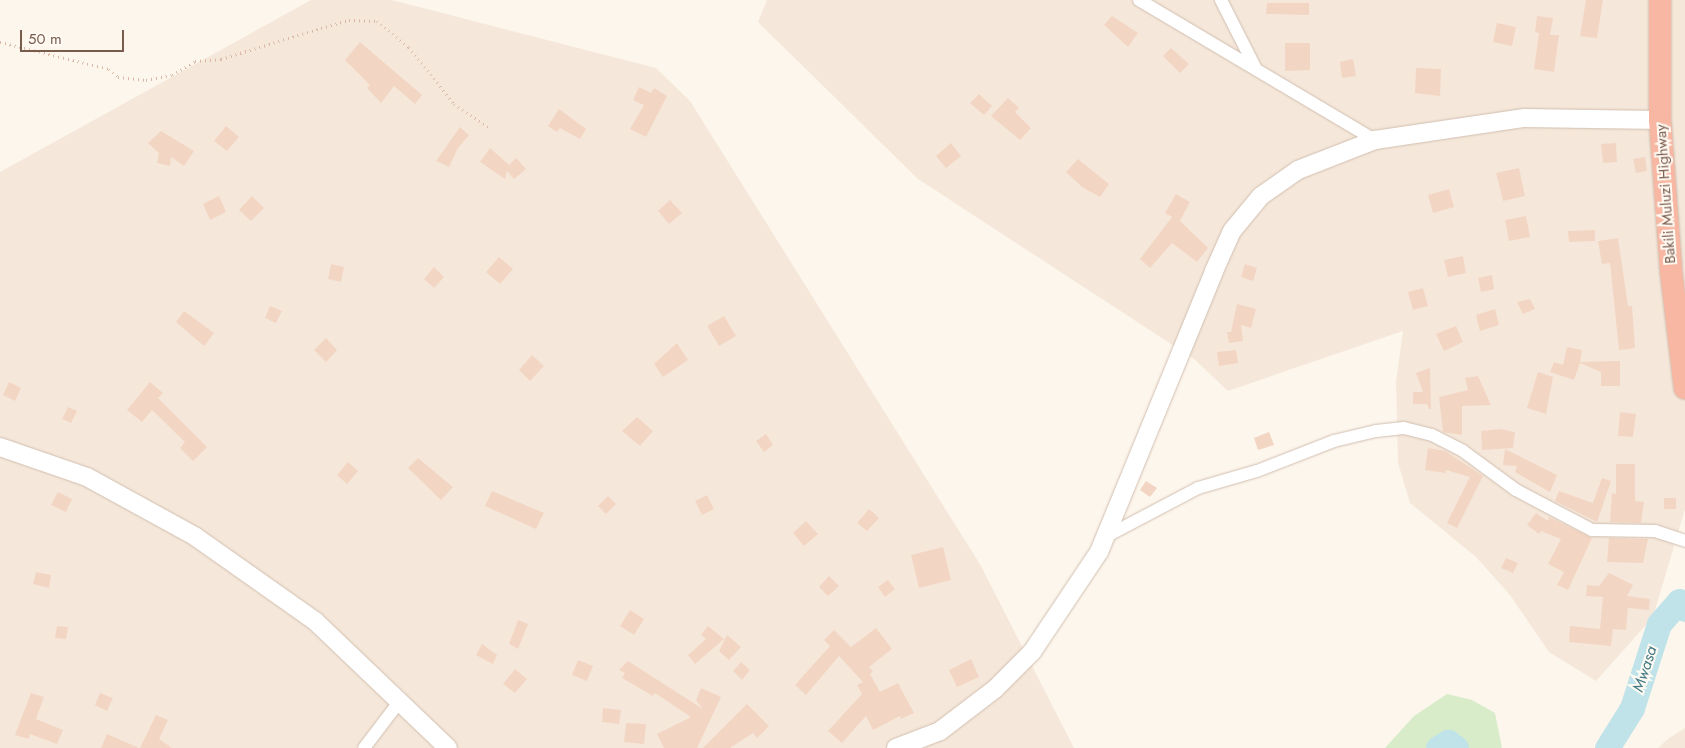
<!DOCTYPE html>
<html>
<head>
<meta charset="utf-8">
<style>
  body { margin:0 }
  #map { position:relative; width:1685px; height:748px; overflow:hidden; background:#fdf6ec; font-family:Jost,sans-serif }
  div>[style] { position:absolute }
  .residential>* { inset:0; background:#f5e8da }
  .green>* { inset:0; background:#d8ecc9 }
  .river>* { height:25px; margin:-12.5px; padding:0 12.5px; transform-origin:12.5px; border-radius:12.5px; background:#bfe3e8 }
  .building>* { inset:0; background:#f3d5c3 }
  .path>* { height:2.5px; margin-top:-1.25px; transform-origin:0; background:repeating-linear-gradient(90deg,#d9b8a5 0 1px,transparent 0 5px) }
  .roads { filter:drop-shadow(0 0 1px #d1beb0) drop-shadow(0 0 1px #d1beb0) }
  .street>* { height:12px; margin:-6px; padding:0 6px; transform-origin:6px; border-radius:6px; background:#fff }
  .secondary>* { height:18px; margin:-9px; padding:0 9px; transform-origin:9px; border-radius:9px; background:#fff }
  .highway>* { height:22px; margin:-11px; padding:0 11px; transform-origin:11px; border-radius:11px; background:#f7b7a3 }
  span { translate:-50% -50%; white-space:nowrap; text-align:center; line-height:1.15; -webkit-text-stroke:4px #fffaf3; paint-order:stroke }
  .street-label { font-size:15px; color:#7a5c4d }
  .water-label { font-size:16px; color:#437c86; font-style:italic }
  .scale { position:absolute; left:20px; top:30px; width:104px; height:22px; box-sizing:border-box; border:2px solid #7a5c4d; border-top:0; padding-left:6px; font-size:15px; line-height:18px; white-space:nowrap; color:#7a5c4d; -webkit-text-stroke:4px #fffaf3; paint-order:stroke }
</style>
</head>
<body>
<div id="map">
  <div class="residential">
    <div style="clip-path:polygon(311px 0,392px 0,656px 68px,690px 101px,981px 566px,1074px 748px,0 748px,0 172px)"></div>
    <div style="clip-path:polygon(767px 0,1685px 0,1685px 509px,1653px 617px,1596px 681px,1549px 652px,1510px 595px,1476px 557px,1410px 503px,1398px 463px,1396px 381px,1403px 331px,1228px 391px,1194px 359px,918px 179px,758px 22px)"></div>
    <div style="clip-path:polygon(1685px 728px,1685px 748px,1658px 748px,1669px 738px)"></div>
  </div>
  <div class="green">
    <div style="clip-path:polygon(1447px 694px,1472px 700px,1495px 713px,1502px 748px,1385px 748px,1414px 716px)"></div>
  </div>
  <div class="river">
    <div style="left:1438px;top:748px;width:12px;rotate:-31deg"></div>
    <div style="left:1448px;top:742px;width:10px;rotate:37deg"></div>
    <div style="left:1607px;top:748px;width:47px;rotate:-58deg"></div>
    <div style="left:1632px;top:708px;width:88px;rotate:-72.2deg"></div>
    <div style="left:1659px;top:624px;width:30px;rotate:-49deg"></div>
    <div style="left:1679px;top:601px;width:10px;rotate:53deg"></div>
  </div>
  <div class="building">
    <div style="clip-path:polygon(1586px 0,1603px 0,1597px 38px,1580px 36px)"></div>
    <div style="clip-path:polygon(1267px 3px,1309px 3px,1309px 15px,1266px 14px)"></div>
    <div style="clip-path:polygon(1112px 16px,1138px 33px,1128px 47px,1104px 25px)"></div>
    <div style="clip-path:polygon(1537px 16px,1553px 18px,1550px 35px,1559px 35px,1554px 72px,1534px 69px,1539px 33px,1535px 32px)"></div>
    <div style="clip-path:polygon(1497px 23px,1516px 27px,1512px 46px,1493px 42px)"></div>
    <div style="clip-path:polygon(360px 42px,422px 95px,415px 104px,394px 86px,381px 103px,367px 88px,370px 85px,345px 60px)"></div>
    <div style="clip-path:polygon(1285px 43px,1310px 43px,1310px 70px,1285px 71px)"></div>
    <div style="clip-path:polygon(1171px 48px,1189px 64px,1180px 73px,1163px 56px)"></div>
    <div style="clip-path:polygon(1353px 59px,1356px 76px,1342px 78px,1340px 62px)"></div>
    <div style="clip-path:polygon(1416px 68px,1441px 69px,1440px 96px,1415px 93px)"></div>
    <div style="clip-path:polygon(639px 87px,651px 93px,654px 88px,667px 96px,646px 137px,630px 129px,644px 105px,633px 100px)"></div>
    <div style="clip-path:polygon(979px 94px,992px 106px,984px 115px,970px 103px)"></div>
    <div style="clip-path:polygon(1008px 98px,1019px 108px,1015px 112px,1031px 128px,1020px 140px,991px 116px)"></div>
    <div style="clip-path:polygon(559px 109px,586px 129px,580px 139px,560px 128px,557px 132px,548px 126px)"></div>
    <div style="clip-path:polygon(226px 126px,239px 137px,227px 151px,214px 141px)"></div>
    <div style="clip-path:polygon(460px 127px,469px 135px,458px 148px,449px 167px,436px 161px)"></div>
    <div style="clip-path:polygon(161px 131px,194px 151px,184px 166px,171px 157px,170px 166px,157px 163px,159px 153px,148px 143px)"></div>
    <div style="clip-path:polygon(951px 143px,961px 156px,946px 168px,936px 156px)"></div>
    <div style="clip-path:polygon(1616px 143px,1617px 162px,1603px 163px,1601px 144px)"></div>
    <div style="clip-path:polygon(490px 148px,509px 165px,516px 158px,526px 169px,514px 179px,507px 171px,505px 179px,480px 162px)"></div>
    <div style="clip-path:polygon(1645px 157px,1647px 171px,1636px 173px,1633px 159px)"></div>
    <div style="clip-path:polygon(1078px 159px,1109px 184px,1100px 197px,1082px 187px,1066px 172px)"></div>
    <div style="clip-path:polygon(1519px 168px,1525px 196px,1503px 201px,1496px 173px)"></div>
    <div style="clip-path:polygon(1449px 189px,1454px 207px,1433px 213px,1428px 195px)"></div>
    <div style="clip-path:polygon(1176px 194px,1190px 202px,1180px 221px,1208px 248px,1197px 262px,1172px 243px,1150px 268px,1140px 259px,1172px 217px,1165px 213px)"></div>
    <div style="clip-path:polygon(219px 196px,226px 212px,210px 220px,203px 204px)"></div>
    <div style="clip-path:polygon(252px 196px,264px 208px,251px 221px,239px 210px)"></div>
    <div style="clip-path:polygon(670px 200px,682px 213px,669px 224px,658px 211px)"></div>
    <div style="clip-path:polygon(1526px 216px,1530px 237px,1509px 241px,1505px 220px)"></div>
    <div style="clip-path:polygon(1595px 230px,1595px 241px,1569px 242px,1568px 231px)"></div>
    <div style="clip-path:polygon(1618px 238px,1628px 306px,1632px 306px,1635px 348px,1619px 350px,1610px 263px,1602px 264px,1598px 241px)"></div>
    <div style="clip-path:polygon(1463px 256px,1466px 273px,1448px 277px,1444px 260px)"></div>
    <div style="clip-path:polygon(499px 257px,513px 269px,500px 284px,486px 272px)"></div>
    <div style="clip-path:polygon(331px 264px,344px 267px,341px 282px,328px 279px)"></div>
    <div style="clip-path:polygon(1245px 264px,1257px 268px,1253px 281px,1241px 277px)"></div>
    <div style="clip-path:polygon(434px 267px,444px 277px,434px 288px,424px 279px)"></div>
    <div style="clip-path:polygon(1492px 275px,1494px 289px,1481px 292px,1478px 278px)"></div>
    <div style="clip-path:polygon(1423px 288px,1428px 306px,1413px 310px,1408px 292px)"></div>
    <div style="clip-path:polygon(1530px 299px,1535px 309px,1523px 314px,1517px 302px)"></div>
    <div style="clip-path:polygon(1237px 304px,1256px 309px,1251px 328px,1241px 325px,1243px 341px,1229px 343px,1227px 332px,1231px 332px)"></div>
    <div style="clip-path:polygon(270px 306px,282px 311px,276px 323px,265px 318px)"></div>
    <div style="clip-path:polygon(1495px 309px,1499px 325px,1480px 331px,1476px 315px)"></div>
    <div style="clip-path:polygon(184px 311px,214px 333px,204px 346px,176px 322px)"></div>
    <div style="clip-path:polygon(724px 316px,736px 336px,719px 346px,707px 326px)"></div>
    <div style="clip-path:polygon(1456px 326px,1463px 342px,1444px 351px,1436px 334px)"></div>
    <div style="clip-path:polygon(326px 338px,337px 350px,326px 362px,314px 350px)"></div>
    <div style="clip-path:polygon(677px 343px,688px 360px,663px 377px,654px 364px)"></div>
    <div style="clip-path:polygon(1567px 347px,1582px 350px,1580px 362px,1620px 361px,1620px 386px,1601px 386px,1601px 372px,1580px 363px,1574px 380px,1550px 372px,1554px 362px,1563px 365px)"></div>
    <div style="clip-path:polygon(1236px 350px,1238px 363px,1219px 366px,1217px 352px)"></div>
    <div style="clip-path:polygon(532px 355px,544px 366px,530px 381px,519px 370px)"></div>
    <div style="clip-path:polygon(1430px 368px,1431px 409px,1429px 409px,1427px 404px,1413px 404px,1413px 392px,1423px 392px,1416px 373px)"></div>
    <div style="clip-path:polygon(1538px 372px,1553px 377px,1546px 414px,1527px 408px)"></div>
    <div style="clip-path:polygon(1478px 376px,1491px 405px,1462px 406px,1462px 435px,1443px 432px,1439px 397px,1468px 390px,1465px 378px)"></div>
    <div style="clip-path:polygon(9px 382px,21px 388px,15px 401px,3px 395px)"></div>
    <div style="clip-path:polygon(150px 382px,163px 393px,158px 398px,207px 447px,193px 461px,180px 448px,185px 442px,152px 410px,142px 422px,127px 410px)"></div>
    <div style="clip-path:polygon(68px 407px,77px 411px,71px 423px,62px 419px)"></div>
    <div style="clip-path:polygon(1620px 412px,1636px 414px,1633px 437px,1618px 436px)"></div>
    <div style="clip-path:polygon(637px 417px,653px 431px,640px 446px,622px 431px)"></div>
    <div style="clip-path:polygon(1500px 429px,1515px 432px,1513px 448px,1482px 450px,1481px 431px)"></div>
    <div style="clip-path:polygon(1269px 432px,1274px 445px,1258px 450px,1254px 438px)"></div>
    <div style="clip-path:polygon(766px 434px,773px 445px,764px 452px,756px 441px)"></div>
    <div style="clip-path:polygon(1428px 448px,1445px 451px,1483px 476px,1457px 528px,1447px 523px,1470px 477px,1446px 470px,1446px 473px,1425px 470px)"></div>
    <div style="clip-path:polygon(1505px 449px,1557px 475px,1550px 492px,1515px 472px,1517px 466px,1503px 465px)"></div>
    <div style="clip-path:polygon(418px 458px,453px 487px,441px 500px,408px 468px)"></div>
    <div style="clip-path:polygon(348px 462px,358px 471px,347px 484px,337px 475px)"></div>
    <div style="clip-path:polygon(1616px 464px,1635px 464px,1635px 501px,1644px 502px,1641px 523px,1610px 522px,1612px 493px,1616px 494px)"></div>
    <div style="clip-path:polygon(1602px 478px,1611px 481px,1597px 522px,1555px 501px,1559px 491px,1593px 503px)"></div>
    <div style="clip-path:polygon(1146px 481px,1157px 488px,1150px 497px,1140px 490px)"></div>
    <div style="clip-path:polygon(492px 491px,544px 513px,536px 529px,485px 506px)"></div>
    <div style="clip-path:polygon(58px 492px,72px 499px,66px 512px,51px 505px)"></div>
    <div style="clip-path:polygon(707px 495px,714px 509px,702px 515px,695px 501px)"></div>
    <div style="clip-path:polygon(608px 496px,616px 504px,606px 514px,598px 506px)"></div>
    <div style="clip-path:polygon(1664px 498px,1676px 498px,1676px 509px,1664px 509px)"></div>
    <div style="clip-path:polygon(869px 509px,879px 518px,867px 531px,857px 523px)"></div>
    <div style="clip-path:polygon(1536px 513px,1548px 521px,1549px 517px,1592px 538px,1568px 590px,1557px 585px,1564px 572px,1548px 564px,1561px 539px,1541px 531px,1539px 534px,1527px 525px)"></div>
    <div style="clip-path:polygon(806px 521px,818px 534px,804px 546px,793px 533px)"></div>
    <div style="clip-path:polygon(1609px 538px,1648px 539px,1643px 563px,1607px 562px)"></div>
    <div style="clip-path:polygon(943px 547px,951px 580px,919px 588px,911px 555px)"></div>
    <div style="clip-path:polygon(1506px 558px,1518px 563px,1513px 573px,1501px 568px)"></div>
    <div style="clip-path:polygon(36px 572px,51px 575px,49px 588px,33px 584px)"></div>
    <div style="clip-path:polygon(1609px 573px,1633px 585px,1627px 596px,1650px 599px,1649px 610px,1628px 608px,1626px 630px,1613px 629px,1611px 646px,1569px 642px,1570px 626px,1600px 629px,1603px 597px,1586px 596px,1587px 585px,1599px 586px)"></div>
    <div style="clip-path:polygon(829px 576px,839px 586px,828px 596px,819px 587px)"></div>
    <div style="clip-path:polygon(888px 580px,895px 589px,885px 597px,878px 587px)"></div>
    <div style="clip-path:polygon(630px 610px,644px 619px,634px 635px,620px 626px)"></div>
    <div style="clip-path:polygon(518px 620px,528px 624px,518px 649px,509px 644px)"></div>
    <div style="clip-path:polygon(57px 626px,68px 627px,66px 639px,55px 638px)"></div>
    <div style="clip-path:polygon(708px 626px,724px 639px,695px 664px,688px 655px,706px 639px,701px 635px)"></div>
    <div style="clip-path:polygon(876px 628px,892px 649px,869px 667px,873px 671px,870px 674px,880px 692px,898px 683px,914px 713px,901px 719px,900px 716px,873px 730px,866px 716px,842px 743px,828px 731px,862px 694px,857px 685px,863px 682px,839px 656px,806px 695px,795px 685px,830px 646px,824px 640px,834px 630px,851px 647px)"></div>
    <div style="clip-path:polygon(727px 635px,741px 647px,729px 660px,719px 651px)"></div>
    <div style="clip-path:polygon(482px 644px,497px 655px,493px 664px,476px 655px)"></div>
    <div style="clip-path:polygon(971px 659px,979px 677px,957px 687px,949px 670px)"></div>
    <div style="clip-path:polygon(578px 660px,593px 666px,587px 681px,572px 675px)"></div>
    <div style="clip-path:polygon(628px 661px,703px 709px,696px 700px,701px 688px,721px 697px,697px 748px,664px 748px,657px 734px,691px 717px,655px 693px,653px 696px,622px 678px,625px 673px,619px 670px)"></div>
    <div style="clip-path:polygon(741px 662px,750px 670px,742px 680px,733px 671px)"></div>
    <div style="clip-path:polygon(515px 669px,527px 679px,515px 693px,503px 684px)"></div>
    <div style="clip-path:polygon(31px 693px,44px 697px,36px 719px,63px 730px,57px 744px,30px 734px,29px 739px,15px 735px)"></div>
    <div style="clip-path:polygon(100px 693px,113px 698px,107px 711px,95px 705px)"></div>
    <div style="clip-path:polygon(747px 704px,769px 726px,757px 738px,753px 733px,730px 748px,703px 748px)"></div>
    <div style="clip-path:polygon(603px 708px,621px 710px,619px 724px,602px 722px)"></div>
    <div style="clip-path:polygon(156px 715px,168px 720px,159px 739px,172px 748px,140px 748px)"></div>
    <div style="clip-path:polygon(626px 723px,646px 724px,644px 744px,624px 742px)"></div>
    <div style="clip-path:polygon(107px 734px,139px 748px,101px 748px)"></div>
  </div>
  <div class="path">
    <div style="left:0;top:42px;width:112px;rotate:13.9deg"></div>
    <div style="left:109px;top:69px;width:12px;rotate:42deg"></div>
    <div style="left:118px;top:77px;width:28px;rotate:6deg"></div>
    <div style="left:146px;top:80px;width:26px;rotate:-11deg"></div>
    <div style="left:172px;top:75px;width:27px;rotate:-31deg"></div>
    <div style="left:195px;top:61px;width:26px;rotate:-4deg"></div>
    <div style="left:221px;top:59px;width:105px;rotate:-17.2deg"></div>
    <div style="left:321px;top:28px;width:29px;rotate:-16deg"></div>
    <div style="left:349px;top:20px;width:28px;rotate:2deg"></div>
    <div style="left:377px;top:21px;width:41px;rotate:39.1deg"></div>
    <div style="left:409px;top:47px;width:73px;rotate:51.7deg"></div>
    <div style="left:454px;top:104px;width:45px;rotate:34deg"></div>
  </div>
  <div class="roads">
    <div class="street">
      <div style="left:1139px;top:0;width:274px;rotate:30.7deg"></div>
      <div style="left:1221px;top:0;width:77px;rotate:63.1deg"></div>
      <div style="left:1107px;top:536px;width:103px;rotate:-27.8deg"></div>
      <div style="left:1198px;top:488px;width:61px;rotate:-16.1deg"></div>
      <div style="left:1257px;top:471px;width:83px;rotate:-21.3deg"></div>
      <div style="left:1334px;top:441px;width:43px;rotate:-13.4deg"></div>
      <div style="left:1376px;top:431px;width:28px;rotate:-6deg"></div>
      <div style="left:1404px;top:428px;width:29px;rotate:14deg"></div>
      <div style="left:1432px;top:435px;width:35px;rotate:27deg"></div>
      <div style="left:1463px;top:451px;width:66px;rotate:36.3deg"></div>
      <div style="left:1516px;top:490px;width:86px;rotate:27.8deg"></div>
      <div style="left:1592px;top:530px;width:63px;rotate:0.9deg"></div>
      <div style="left:1655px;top:531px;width:32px;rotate:18deg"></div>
      <div style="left:364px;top:748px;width:58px;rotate:-52.7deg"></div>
    </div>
    <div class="secondary">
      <div style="left:0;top:447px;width:92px;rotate:19deg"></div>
      <div style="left:87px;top:477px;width:124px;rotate:28.8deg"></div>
      <div style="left:196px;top:537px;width:146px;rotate:35.2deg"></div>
      <div style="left:315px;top:621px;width:184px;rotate:43.7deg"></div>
      <div style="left:896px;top:748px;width:47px;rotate:-21.1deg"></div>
      <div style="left:940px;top:731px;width:69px;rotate:-37.4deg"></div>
      <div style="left:995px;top:689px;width:52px;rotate:-45deg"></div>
      <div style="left:1032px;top:652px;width:120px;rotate:-56.2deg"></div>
      <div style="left:1099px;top:552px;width:304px;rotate:-67.7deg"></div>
      <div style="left:1214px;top:271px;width:44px;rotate:-65.8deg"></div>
      <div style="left:1232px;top:231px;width:45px;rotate:-50.4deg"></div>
      <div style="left:1261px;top:196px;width:45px;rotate:-35.1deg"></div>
      <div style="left:1298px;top:170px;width:83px;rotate:-21.3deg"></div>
      <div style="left:1375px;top:140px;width:151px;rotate:-8.4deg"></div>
      <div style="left:1524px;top:118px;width:136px;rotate:0.8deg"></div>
    </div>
    <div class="highway">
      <div style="left:1660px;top:0;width:120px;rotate:90deg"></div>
      <div style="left:1660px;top:120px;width:151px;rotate:85.8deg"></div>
      <div style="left:1671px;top:271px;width:118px;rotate:83.2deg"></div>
    </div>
  </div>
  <div class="street-label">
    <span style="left:1666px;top:194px;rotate:-94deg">Bakili Muluzi Highway</span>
  </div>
  <div class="water-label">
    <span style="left:1645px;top:669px;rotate:-72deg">Mwasa</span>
  </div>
  <div class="scale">50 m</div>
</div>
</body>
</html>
